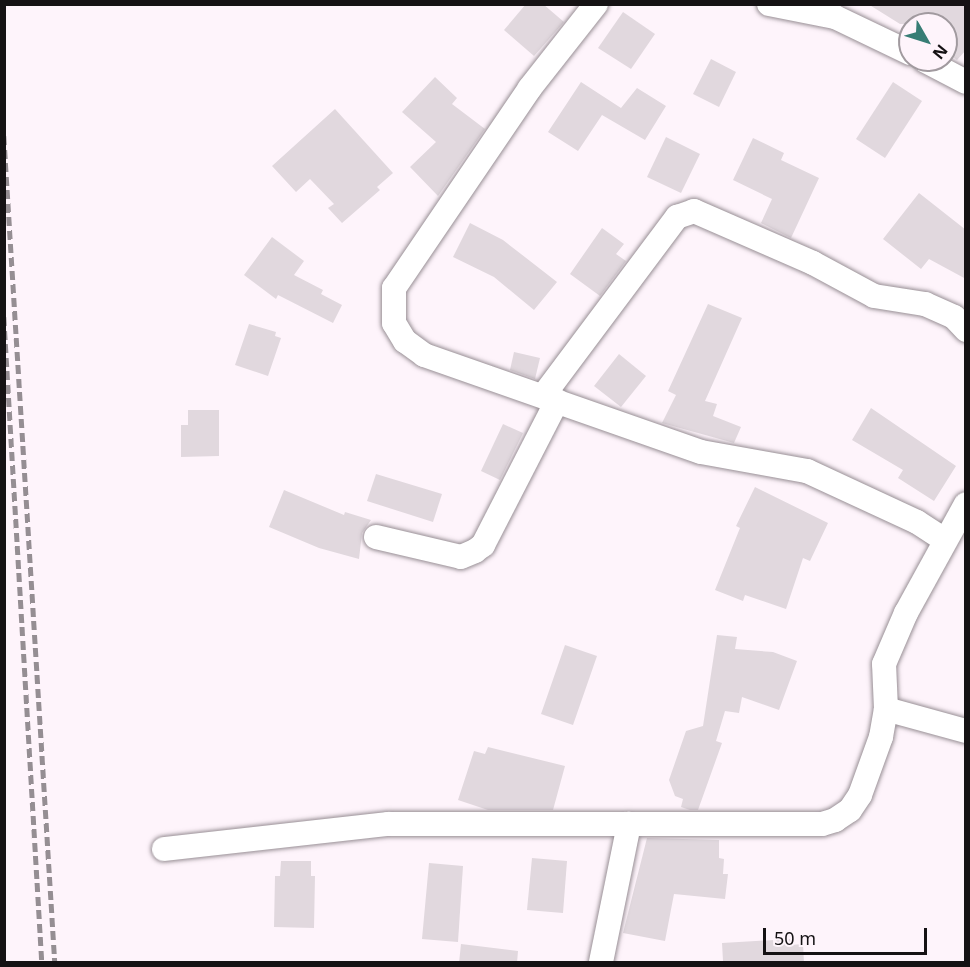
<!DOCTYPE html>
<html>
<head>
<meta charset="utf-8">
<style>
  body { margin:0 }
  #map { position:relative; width:970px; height:967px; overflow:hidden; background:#fef4fb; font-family:"Noto Sans",sans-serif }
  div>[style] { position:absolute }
  .building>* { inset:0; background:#e1d8de }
  .roads { filter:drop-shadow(0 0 2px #988f95) drop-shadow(0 0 2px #988f95) }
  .minor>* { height:24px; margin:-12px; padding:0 12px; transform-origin:12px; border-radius:12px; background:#fff }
  .rail>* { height:4.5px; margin-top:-2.25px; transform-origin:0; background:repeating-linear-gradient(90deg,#958e93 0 9px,transparent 0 13.5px) }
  span { translate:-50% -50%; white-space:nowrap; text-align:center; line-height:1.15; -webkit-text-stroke:6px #fef4fb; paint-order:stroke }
  .frame { position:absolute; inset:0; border:6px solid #151214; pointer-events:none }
  .north { position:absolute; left:898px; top:12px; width:60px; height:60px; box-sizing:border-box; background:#fef4fb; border:2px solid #a19a9f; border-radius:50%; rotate:129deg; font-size:16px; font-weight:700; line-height:24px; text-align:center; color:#151214 }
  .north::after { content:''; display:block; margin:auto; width:21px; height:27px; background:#377d75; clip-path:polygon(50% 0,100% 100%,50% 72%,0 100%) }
  .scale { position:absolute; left:763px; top:928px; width:164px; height:27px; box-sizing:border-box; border:3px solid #151214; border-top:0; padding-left:8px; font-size:18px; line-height:21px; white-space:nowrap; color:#151214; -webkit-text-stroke:4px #fef4fb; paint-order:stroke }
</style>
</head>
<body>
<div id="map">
  <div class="building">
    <div style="clip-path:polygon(526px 4px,543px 4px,564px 22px,534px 56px,504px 30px)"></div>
    <div style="clip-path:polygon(868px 4px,966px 4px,966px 50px,957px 60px,946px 51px,946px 24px,900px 24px)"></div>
    <div style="clip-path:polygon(623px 12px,655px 34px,631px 69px,598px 48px)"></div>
    <div style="clip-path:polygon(711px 59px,736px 72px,719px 107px,693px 94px)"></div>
    <div style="clip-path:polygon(435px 77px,457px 98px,452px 104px,485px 129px,438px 196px,410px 167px,436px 142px,402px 112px)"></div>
    <div style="clip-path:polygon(581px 82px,621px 108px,637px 88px,666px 106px,645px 140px,602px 115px,578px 151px,548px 132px)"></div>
    <div style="clip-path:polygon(893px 82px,922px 101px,885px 158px,856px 139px)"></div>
    <div style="clip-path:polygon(335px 109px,393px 173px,377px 187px,380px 190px,342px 223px,328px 208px,334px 204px,310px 179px,296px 192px,272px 166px)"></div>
    <div style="clip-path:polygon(666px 137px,700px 154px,681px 193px,647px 177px)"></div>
    <div style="clip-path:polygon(753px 138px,784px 153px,781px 160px,819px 178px,791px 238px,761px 223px,772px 199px,733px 180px)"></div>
    <div style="clip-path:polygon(919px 193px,966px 230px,966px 279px,929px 259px,921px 269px,883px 239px)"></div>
    <div style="clip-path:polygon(470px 223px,503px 240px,557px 282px,534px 310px,494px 277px,453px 257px)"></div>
    <div style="clip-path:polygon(602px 228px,624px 244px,616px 254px,626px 261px,600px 296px,570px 274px)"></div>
    <div style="clip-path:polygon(272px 237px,304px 261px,294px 275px,323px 290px,321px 294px,342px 305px,333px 323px,278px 295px,276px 299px,244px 275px)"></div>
    <div style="clip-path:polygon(708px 304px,742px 318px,705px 401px,717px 404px,713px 416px,741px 427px,734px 443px,662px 423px,676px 395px,668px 391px)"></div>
    <div style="clip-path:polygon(249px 324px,276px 332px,275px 336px,281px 338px,268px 376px,235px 365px)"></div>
    <div style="clip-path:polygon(514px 352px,540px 358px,535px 379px,510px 370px)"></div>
    <div style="clip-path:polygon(619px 354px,646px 376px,621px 407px,594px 386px)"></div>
    <div style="clip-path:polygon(871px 408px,956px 466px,934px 501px,898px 478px,903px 470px,852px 440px)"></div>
    <div style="clip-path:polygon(188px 410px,219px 410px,219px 456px,181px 457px,181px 425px,188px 425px)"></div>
    <div style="clip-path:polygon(503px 424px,523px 433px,500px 480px,481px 471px)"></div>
    <div style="clip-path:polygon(376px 474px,442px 494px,433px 522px,367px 501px)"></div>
    <div style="clip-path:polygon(755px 487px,828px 523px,810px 561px,803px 558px,786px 609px,745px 595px,743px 601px,715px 590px,740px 528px,736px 526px)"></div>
    <div style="clip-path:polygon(284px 490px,344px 515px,345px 512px,371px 520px,362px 533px,359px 559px,319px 548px,269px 527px)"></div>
    <div style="clip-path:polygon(717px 635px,737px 637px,735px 649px,773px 652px,797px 661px,779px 710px,742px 697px,739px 713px,725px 711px,716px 741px,722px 743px,698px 810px,690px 810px,681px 807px,683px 799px,675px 796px,669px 780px,686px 731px,703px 726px)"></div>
    <div style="clip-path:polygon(565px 645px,597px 656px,573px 725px,541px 714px)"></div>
    <div style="clip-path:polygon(488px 747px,565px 766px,553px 810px,488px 810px,458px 800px,474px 751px,485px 754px)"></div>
    <div style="clip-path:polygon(647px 838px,719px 840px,719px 858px,724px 859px,723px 874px,728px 874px,725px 899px,674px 894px,665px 941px,623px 933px)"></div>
    <div style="clip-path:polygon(532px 858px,567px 861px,563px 913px,527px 910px)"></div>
    <div style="clip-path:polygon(281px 861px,311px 861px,311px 876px,315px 876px,314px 928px,274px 927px,275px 876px,280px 876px)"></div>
    <div style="clip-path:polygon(429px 863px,463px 866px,458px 942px,422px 939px)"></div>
    <div style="clip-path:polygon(791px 939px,791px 945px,803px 944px,804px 963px,723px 961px,722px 943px)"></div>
    <div style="clip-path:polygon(461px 944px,518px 951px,517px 963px,459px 963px)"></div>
  </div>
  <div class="roads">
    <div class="minor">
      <div style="left:596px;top:4px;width:107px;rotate:128.2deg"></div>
      <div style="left:530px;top:88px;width:242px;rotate:124.2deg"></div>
      <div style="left:394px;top:288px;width:35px;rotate:90deg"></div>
      <div style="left:394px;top:323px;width:21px;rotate:59deg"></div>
      <div style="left:405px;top:341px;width:24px;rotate:36deg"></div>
      <div style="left:424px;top:355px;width:293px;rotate:19.3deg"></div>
      <div style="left:701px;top:452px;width:108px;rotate:10.2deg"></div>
      <div style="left:807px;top:471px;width:121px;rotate:24.9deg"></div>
      <div style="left:917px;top:522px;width:33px;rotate:33deg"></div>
      <div style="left:769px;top:4px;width:67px;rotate:11.1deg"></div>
      <div style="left:835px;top:17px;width:83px;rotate:25.6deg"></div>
      <div style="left:924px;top:60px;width:47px;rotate:27.6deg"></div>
      <div style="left:543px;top:396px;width:224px;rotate:-53.2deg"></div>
      <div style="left:677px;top:217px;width:18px;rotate:-19deg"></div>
      <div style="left:694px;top:211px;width:130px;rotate:23.6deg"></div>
      <div style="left:813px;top:263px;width:69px;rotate:28.4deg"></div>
      <div style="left:874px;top:296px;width:52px;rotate:8.9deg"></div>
      <div style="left:925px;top:304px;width:32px;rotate:24deg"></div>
      <div style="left:954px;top:317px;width:18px;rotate:47deg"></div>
      <div style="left:376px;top:537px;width:87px;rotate:13.2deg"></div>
      <div style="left:461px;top:557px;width:15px;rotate:-23deg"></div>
      <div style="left:475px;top:551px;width:10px;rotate:-37deg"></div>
      <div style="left:483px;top:545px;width:162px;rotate:-62.8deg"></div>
      <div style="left:886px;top:709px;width:83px;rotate:15.4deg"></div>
      <div style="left:164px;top:849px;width:225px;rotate:-6.4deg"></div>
      <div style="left:388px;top:824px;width:434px"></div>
      <div style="left:822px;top:824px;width:14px;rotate:-17deg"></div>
      <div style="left:835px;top:820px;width:18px;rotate:-34deg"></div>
      <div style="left:850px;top:810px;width:18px;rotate:-56deg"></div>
      <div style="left:860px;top:795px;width:62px;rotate:-70.1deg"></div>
      <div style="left:881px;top:737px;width:28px;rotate:-80deg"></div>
      <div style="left:886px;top:709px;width:45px;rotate:-92.5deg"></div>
      <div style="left:884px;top:664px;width:56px;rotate:-66.7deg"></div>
      <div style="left:906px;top:613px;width:124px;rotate:-61.2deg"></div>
      <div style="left:601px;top:962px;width:141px;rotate:-78.5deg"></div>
    </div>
  </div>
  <div class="rail">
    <div style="left:4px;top:136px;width:828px;rotate:86.47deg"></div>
    <div style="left:4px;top:317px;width:646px;rotate:86.63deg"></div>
  </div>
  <div class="frame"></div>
  <div class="north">N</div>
  <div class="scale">50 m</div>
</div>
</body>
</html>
